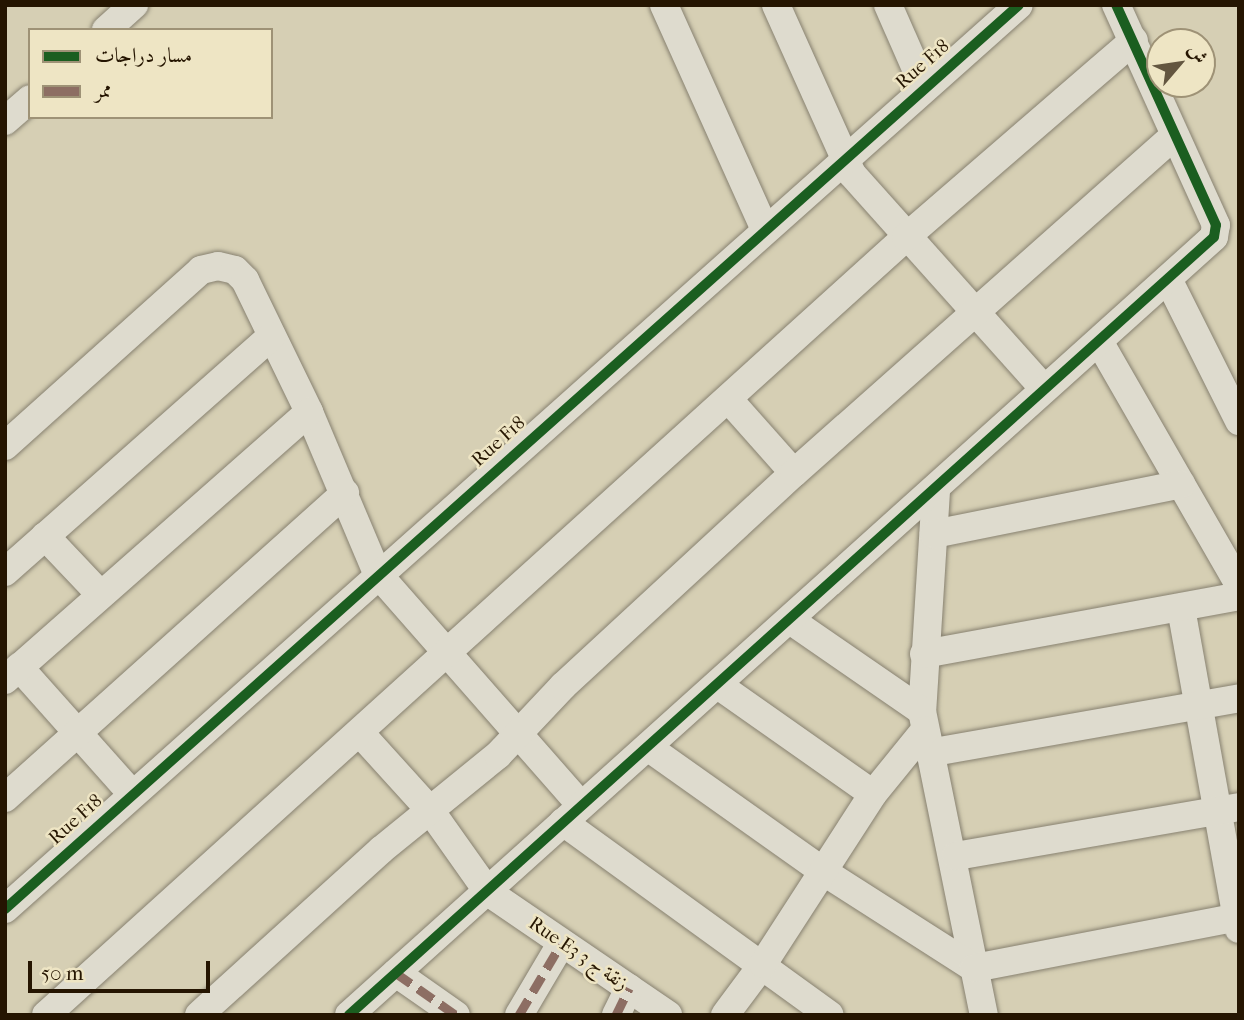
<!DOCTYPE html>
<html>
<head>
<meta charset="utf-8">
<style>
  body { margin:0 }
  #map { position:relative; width:1244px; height:1020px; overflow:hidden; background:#d6cfb4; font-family:"IM FELL French Canon",Amiri,serif }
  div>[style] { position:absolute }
  .roads { filter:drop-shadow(0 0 2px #878170) drop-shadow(0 0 2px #878170) }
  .minor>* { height:28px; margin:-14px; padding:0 14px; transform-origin:14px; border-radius:14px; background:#dedbce }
  .quiet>* { height:9px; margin-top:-4.5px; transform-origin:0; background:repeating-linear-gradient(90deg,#8d6e63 0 18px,transparent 0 27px) }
  .cycleway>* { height:10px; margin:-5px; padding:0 5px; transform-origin:5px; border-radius:5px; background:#1b5e20 }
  span { translate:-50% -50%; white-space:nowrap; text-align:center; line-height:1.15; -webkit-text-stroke:5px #eee5c4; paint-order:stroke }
  .street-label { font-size:19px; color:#251501 }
  .frame { position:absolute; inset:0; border:7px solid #251501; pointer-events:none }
  .legend { position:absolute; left:28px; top:28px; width:245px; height:91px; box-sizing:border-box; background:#eee5c4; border:2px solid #9e9276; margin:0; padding:9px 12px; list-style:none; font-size:21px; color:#251501 }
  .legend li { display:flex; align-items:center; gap:14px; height:35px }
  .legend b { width:35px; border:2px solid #9e9276 }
  .north { position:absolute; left:1146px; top:28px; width:70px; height:70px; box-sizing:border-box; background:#eee5c4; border:2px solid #9e9276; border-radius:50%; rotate:61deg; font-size:19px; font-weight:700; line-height:28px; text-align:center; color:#251501 }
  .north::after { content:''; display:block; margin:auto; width:24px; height:32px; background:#635640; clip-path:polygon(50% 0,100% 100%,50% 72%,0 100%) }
  .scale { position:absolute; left:28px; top:961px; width:182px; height:32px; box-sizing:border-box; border:4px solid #251501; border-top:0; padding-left:9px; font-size:21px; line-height:24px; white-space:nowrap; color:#251501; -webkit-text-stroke:5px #eee5c4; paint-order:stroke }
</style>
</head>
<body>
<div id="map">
  <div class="roads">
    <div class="minor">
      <div style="left:664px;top:5px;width:244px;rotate:65.8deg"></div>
      <div style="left:776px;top:5px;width:185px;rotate:65.8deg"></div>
      <div style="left:852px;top:174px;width:288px;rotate:48.2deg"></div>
      <div style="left:888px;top:5px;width:90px;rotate:66.3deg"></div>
      <div style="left:106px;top:30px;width:38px;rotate:-42deg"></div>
      <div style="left:5px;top:121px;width:33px;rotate:-41deg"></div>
      <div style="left:1168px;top:279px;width:159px;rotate:63.4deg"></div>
      <div style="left:1100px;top:343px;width:279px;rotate:60.1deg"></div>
      <div style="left:730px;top:401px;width:96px;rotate:48.4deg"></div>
      <div style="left:5px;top:446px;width:263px;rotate:-41.9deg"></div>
      <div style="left:201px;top:270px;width:17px;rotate:-13deg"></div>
      <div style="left:218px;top:266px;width:17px;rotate:13deg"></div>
      <div style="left:235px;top:270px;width:14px;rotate:45deg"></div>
      <div style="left:245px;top:280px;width:147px;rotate:64.1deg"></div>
      <div style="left:309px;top:412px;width:175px;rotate:67.1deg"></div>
      <div style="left:377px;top:573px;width:309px;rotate:48.7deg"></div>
      <div style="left:936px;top:491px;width:220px;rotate:93.6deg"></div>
      <div style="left:922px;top:711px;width:310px;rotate:78.5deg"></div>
      <div style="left:934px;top:534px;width:252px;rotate:-11.4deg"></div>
      <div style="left:45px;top:536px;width:80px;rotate:46.5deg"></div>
      <div style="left:5px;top:572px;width:356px;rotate:-41.5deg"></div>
      <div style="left:1181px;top:608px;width:326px;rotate:79.8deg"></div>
      <div style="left:790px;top:620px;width:160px;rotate:34.6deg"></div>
      <div style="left:924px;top:654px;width:320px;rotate:-10.4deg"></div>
      <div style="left:19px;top:667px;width:170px;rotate:48.3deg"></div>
      <div style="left:5px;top:680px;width:405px;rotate:-41.4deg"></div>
      <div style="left:718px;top:685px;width:189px;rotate:35.1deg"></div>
      <div style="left:361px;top:734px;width:103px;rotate:47.8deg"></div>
      <div style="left:430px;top:810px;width:100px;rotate:54.7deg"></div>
      <div style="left:488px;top:892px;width:218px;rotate:34.3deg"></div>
      <div style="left:649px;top:748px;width:214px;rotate:35.3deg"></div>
      <div style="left:824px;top:872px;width:178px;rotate:32.6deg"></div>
      <div style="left:974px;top:968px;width:270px;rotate:-10.9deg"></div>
      <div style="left:934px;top:752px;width:310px;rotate:-10deg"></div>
      <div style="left:5px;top:798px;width:457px;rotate:-41.9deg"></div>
      <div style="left:563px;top:822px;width:329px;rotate:35.9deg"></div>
      <div style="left:956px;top:856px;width:287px;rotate:-9.8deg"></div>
      <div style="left:5px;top:909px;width:1358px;rotate:-41.72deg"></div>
      <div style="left:396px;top:973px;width:73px;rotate:35deg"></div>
      <div style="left:46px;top:1015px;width:1160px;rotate:-42.13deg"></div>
      <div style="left:906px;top:237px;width:301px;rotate:-40.8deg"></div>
      <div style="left:199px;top:1015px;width:246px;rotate:-42.2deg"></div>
      <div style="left:381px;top:850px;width:151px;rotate:-39.1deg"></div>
      <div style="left:498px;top:755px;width:95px;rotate:-46.7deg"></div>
      <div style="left:563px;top:686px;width:314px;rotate:-42.7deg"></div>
      <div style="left:794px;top:473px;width:509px;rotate:-41.58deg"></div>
      <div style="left:349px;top:1015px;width:1163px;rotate:-41.97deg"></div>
      <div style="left:1214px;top:237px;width:12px;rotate:-81deg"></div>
      <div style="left:1216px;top:225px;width:242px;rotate:-114.4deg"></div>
      <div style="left:519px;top:1015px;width:82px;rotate:-59.4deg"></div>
      <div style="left:616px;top:1015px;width:30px;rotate:-64deg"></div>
      <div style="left:725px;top:1015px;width:64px;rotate:-53.3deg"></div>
      <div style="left:763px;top:964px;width:202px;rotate:-57.1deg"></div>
      <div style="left:873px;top:794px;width:82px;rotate:-50.9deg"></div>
    </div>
  </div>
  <div class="quiet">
    <div style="left:396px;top:973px;width:73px;rotate:35deg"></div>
    <div style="left:519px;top:1015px;width:82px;rotate:-59.4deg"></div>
    <div style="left:616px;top:1015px;width:30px;rotate:-64deg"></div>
  </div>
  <div class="cycleway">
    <div style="left:5px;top:909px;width:1358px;rotate:-41.72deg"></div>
    <div style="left:349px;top:1015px;width:1163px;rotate:-41.97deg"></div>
    <div style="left:1214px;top:237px;width:12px;rotate:-81deg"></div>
    <div style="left:1216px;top:225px;width:242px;rotate:-114.4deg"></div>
  </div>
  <div class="street-label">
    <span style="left:923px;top:65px;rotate:-41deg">Rue F18</span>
    <span style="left:499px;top:442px;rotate:-42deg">Rue F18</span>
    <span style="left:76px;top:820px;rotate:-42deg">Rue F18</span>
    <span style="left:578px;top:954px;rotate:34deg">Rue E3 زنقة ج 3</span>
  </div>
  <div class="frame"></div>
  <ul class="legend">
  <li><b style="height:9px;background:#1b5e20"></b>مسار دراجات</li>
  <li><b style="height:9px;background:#8d6e63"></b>ممر</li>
  </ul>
  <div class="north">ش</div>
  <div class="scale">50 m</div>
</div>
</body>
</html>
